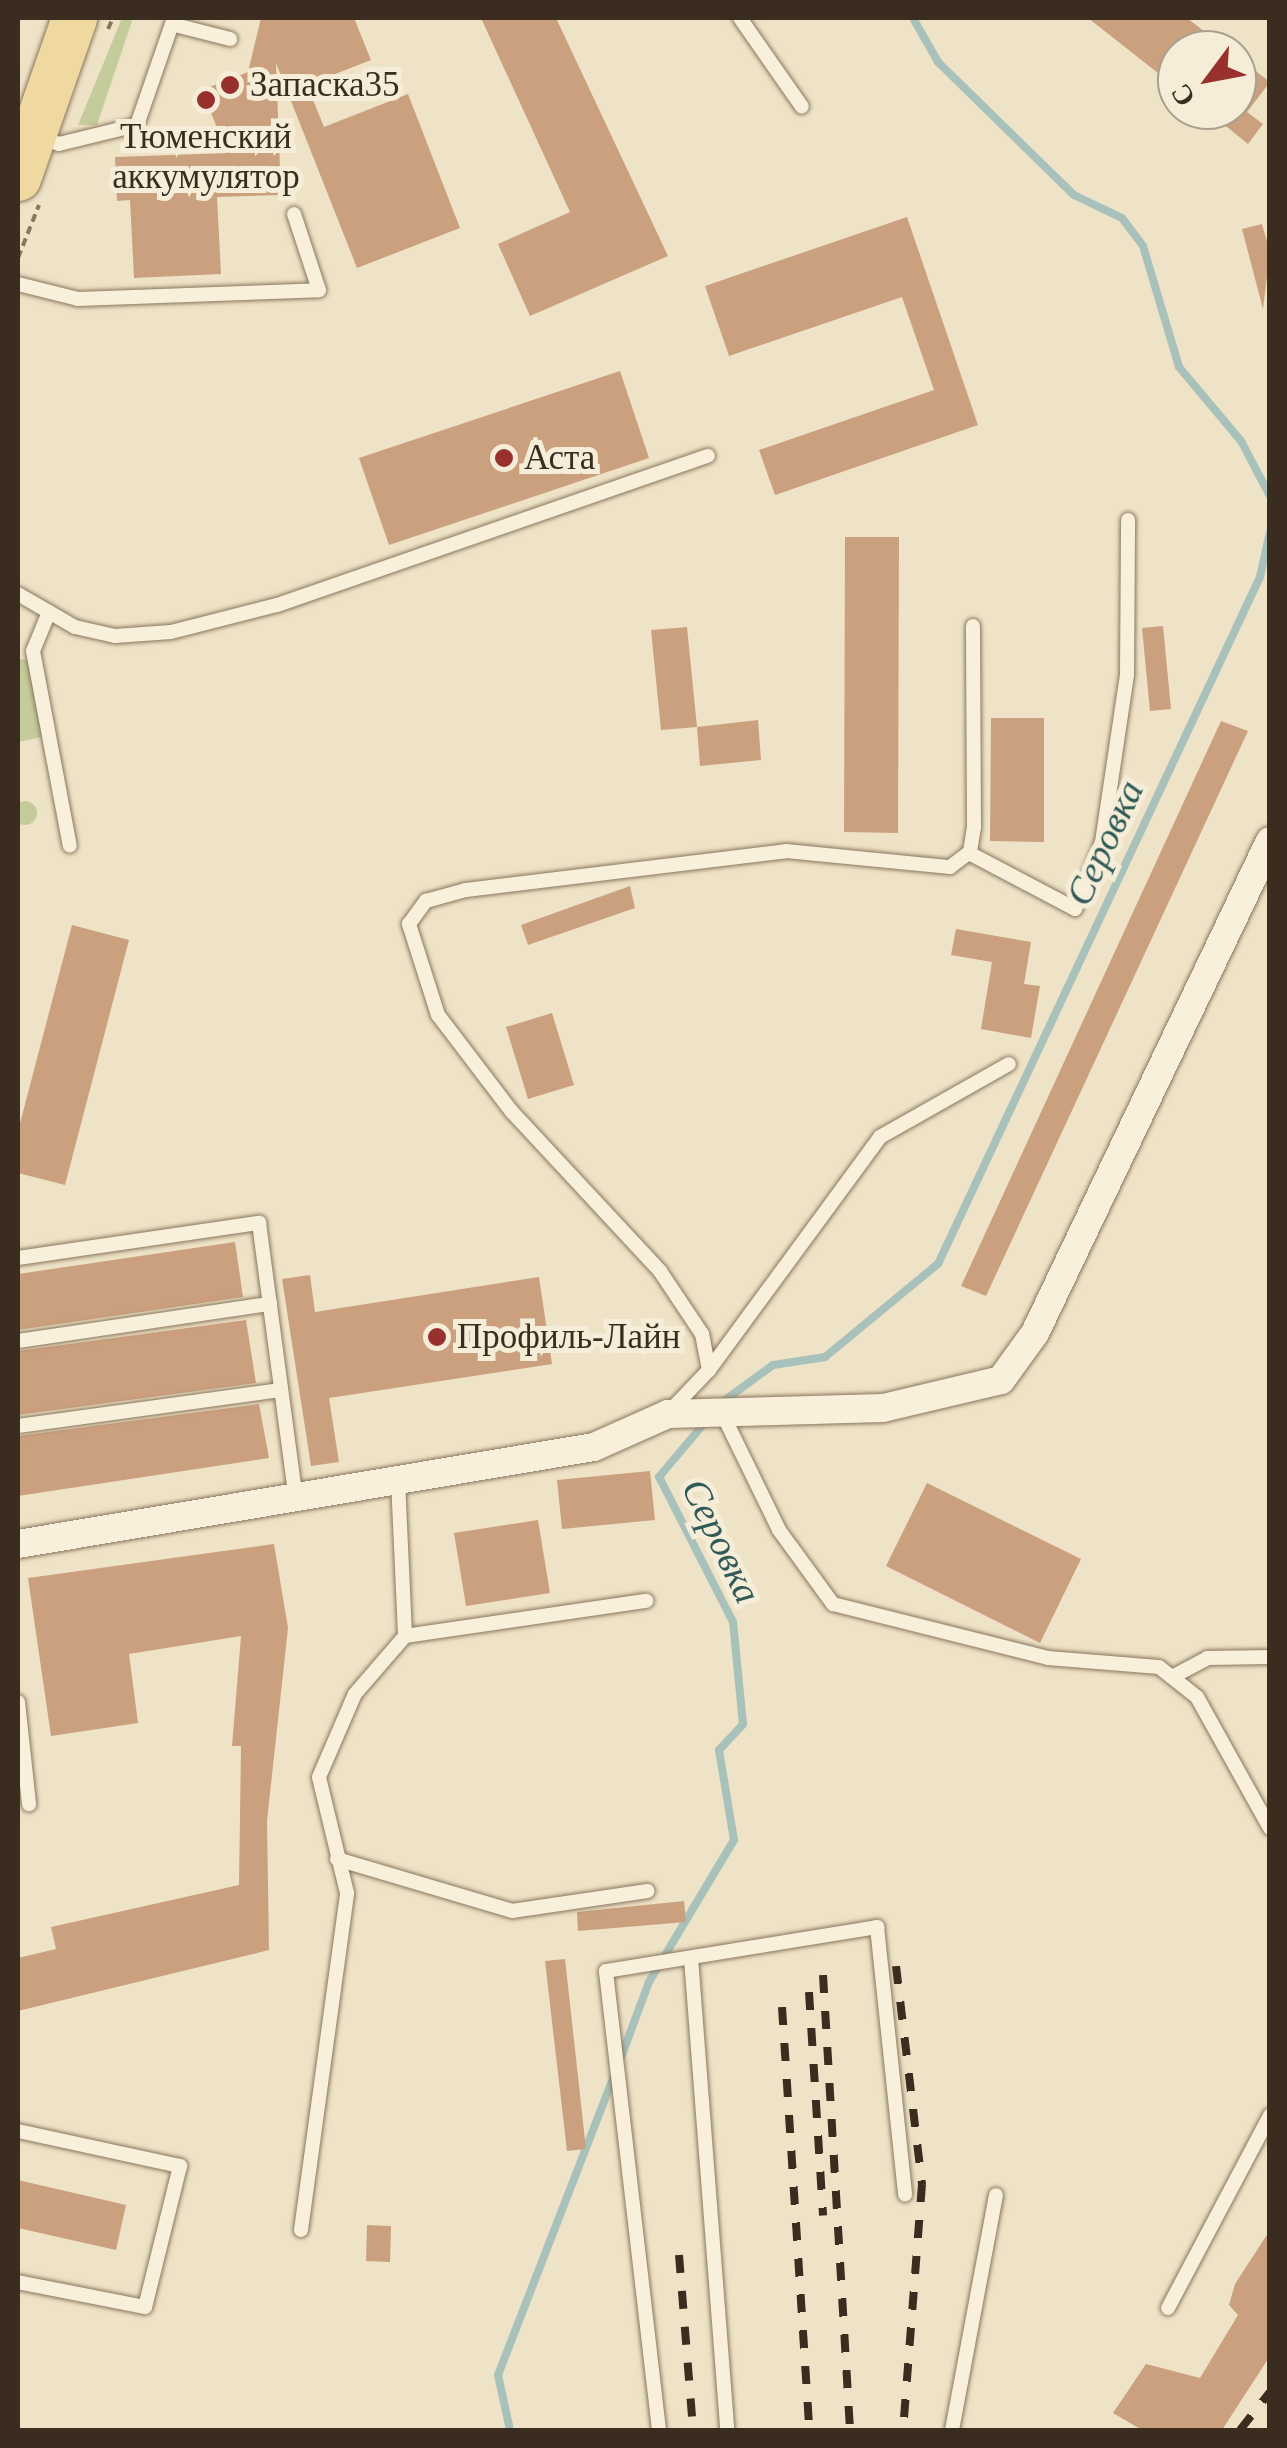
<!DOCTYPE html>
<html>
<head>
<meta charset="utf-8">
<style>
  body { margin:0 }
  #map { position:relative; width:1287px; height:2448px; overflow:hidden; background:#eee3c7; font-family:Georgia,serif }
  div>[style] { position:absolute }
  .green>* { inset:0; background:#c5cc9b }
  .round { border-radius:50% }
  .stream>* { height:8px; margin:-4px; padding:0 4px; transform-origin:4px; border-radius:4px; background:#a8c2bb }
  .building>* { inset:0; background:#cba07e }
  .path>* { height:4px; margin-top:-2px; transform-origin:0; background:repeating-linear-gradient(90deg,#8a765d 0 8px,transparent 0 13px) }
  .roads { filter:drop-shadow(0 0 2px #8a765d) drop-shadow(0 0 2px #8a765d) }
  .service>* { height:14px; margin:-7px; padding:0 7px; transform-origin:7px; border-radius:7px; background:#f8f0db }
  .minor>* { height:28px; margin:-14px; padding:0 14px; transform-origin:14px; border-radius:14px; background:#f8f0db }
  .primary>* { height:45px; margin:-22.5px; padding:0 22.5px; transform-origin:22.5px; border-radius:22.5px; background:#f0d9a1 }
  .rail>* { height:8px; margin-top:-4px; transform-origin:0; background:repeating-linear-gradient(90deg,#3a2d20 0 18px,transparent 0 36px) }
  .dots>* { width:28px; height:28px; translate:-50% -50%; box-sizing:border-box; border:5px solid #f5edd7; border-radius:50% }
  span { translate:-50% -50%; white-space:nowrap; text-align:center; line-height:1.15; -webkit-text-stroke:10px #f5edd7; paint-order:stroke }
  .poi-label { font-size:35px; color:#3a2d20 }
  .left { translate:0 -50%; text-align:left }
  .water-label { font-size:38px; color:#305a58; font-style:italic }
  .frame { position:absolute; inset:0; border:20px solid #3a2d20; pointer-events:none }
  .north { position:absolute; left:1157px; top:30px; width:100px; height:100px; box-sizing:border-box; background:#f5edd7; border:2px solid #aaa08e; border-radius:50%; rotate:238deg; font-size:28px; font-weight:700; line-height:40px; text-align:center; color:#3a2d20 }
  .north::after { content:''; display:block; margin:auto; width:35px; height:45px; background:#98302e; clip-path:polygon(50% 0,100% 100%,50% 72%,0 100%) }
</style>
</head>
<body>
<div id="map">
  <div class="green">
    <div style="clip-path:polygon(122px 18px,133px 18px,97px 125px,78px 125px)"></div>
    <div style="clip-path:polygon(18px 659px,30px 660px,42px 737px,18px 742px)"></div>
    <div class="round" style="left:13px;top:801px;width:24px;height:24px"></div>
  </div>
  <div class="stream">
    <div style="left:913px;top:18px;width:51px;rotate:60.4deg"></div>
    <div style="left:938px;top:62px;width:190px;rotate:44.4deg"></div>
    <div style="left:1074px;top:195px;width:53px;rotate:25.6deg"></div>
    <div style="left:1122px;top:218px;width:35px;rotate:53deg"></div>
    <div style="left:1143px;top:246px;width:126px;rotate:73.4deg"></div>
    <div style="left:1179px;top:367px;width:97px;rotate:50deg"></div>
    <div style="left:1241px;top:441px;width:62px;rotate:62.2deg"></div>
    <div style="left:721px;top:1403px;width:64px;rotate:-36.2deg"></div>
    <div style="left:773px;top:1365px;width:53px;rotate:-8.7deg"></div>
    <div style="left:825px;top:1357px;width:146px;rotate:-39.5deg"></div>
    <div style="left:938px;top:1264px;width:759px;rotate:-64.89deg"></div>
    <div style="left:1260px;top:577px;width:46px;rotate:-77.5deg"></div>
    <div style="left:620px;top:2060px;width:83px;rotate:-69.6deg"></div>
    <div style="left:649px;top:1982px;width:165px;rotate:-59.1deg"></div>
    <div style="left:734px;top:1840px;width:91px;rotate:-99.5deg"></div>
    <div style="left:719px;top:1750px;width:35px;rotate:-47deg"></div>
    <div style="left:743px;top:1724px;width:102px;rotate:-95.6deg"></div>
    <div style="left:733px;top:1622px;width:163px;rotate:-117deg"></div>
    <div style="left:659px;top:1477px;width:73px;rotate:-50deg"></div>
    <div style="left:510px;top:2430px;width:56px;rotate:-102.3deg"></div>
    <div style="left:498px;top:2375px;width:324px;rotate:-68.8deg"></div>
  </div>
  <div class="building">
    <div style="clip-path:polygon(261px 18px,354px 18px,371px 60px,307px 85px,324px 127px,408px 94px,460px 228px,357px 268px,276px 63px,281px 195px,217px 197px,221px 274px,134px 278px,130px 200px,117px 201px,115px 157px,227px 153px,202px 90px,248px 72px)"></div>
    <div style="clip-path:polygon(481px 18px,556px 18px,668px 256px,530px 316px,498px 244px,570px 212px)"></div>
    <div style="clip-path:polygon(1088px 18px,1187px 18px,1228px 50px,1177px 50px,1177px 88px)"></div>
    <div style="clip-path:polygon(1237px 57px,1270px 82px,1247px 112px,1263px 124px,1248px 144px,1206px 110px,1237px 110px)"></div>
    <div style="clip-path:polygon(907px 217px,978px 425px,775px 495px,759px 450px,934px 390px,902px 297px,729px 356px,705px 286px)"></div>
    <div style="clip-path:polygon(1262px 224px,1270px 252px,1263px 309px,1242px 229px)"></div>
    <div style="clip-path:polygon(620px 371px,649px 458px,389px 545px,359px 458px)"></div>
    <div style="clip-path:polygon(845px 537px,899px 537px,898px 833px,844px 832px)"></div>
    <div style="clip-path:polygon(1163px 626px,1171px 709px,1150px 711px,1142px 628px)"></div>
    <div style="clip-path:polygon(687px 627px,697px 727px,661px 730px,651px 630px)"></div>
    <div style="clip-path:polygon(991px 718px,1044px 718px,1044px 842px,990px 841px)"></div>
    <div style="clip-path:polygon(758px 720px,761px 760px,700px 766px,697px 727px)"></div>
    <div style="clip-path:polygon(1221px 721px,1248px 731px,986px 1296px,961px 1286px)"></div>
    <div style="clip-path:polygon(630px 886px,635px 908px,528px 945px,521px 925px)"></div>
    <div style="clip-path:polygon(72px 925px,129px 940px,65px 1185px,18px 1173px,18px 1131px)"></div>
    <div style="clip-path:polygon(956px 929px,1031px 942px,1024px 984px,1040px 986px,1031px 1038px,981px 1029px,992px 962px,951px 955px)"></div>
    <div style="clip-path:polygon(552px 1013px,574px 1085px,528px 1099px,506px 1027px)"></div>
    <div style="clip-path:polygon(235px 1242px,243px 1297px,18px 1330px,18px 1274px)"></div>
    <div style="clip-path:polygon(310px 1275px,315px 1312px,539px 1277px,552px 1364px,329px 1398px,339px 1462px,311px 1466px,282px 1279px)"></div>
    <div style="clip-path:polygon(246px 1320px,256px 1383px,18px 1415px,18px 1351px)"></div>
    <div style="clip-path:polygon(259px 1404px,269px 1458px,18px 1496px,18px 1436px)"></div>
    <div style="clip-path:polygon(650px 1471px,655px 1520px,562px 1529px,557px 1480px)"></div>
    <div style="clip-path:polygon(927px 1483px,1081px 1559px,1040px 1643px,886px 1566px)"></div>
    <div style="clip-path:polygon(538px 1520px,550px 1593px,466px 1606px,454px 1533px)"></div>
    <div style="clip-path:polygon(274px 1544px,288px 1628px,267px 1821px,269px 1950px,18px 2011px,18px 1958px,56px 1949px,51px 1927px,239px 1885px,241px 1746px,232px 1746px,241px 1636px,129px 1654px,138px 1723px,51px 1736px,28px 1578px)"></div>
    <div style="clip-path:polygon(684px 1901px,686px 1922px,578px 1931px,577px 1912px)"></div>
    <div style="clip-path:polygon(565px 1959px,586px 2149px,567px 2151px,545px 1961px)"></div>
    <div style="clip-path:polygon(18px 2180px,126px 2205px,116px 2250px,18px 2228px)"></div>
    <div style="clip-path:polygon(367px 2225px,391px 2226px,390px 2262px,366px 2261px)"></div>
    <div style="clip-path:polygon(1270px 2230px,1270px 2356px,1222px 2430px,1142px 2430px,1113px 2413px,1146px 2364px,1200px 2378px,1238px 2315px,1229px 2305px,1235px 2284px)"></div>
  </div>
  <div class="path">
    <div style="left:108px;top:29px;width:12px;rotate:-66deg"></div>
    <div style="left:18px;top:258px;width:57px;rotate:-68.4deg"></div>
  </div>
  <div class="roads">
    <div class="service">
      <div style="left:740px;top:18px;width:108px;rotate:55.1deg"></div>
      <div style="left:175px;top:25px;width:57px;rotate:14.3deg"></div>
      <div style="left:36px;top:136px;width:24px;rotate:19deg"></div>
      <div style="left:59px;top:144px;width:80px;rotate:-13.7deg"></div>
      <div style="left:137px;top:125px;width:113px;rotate:-70.9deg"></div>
      <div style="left:18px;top:284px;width:62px;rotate:14deg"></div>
      <div style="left:78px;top:299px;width:241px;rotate:-2.1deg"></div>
      <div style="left:319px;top:290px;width:80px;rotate:-108.2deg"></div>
      <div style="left:18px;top:594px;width:66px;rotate:30.1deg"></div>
      <div style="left:75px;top:627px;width:41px;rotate:12.7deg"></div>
      <div style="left:115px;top:636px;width:56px;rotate:-4.1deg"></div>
      <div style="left:171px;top:632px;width:109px;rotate:-14.3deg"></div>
      <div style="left:277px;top:605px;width:456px;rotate:-19.1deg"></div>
      <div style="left:49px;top:612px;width:42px;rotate:112.3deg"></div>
      <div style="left:33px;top:651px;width:198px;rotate:79.3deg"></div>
      <div style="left:969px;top:853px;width:120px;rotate:27.8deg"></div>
      <div style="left:1075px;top:909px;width:72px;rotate:-68.1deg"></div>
      <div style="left:1102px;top:842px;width:169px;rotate:-81.5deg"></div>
      <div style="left:1127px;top:675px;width:155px;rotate:-89.6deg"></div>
      <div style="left:18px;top:1258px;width:244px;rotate:-8.3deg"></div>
      <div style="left:259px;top:1223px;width:278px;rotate:82.4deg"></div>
      <div style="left:18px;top:1341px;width:255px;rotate:-8.4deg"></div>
      <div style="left:709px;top:1370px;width:289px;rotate:-53.7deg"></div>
      <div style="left:880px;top:1137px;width:148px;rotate:-29.5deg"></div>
      <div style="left:668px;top:1413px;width:59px;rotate:-46.4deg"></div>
      <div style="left:709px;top:1370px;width:37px;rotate:-101deg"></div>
      <div style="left:702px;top:1334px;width:76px;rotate:-123.7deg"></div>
      <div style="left:660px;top:1271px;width:217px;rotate:-132.9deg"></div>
      <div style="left:512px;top:1112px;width:122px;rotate:-127.3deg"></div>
      <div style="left:438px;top:1015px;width:96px;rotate:-107.7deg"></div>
      <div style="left:409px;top:924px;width:29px;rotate:-54deg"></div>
      <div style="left:426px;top:901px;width:41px;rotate:-15.4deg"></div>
      <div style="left:466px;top:890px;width:322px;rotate:-6.9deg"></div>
      <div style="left:786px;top:851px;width:165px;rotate:5.6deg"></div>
      <div style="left:950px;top:867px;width:25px;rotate:-37deg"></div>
      <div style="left:970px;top:852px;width:25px;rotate:-81deg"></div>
      <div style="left:974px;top:827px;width:201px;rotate:-90.3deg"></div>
      <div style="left:724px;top:1417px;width:126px;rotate:64deg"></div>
      <div style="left:779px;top:1530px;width:92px;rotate:53.9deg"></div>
      <div style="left:833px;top:1604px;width:222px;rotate:14.1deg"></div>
      <div style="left:1048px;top:1658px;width:111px;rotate:4.6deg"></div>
      <div style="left:1159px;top:1667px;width:48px;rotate:38.3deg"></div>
      <div style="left:1197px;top:1697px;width:150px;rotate:60.9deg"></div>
      <div style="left:18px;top:1426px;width:265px;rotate:-7.8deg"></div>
      <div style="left:398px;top:1480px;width:156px;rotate:87.4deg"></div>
      <div style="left:1172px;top:1677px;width:40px;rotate:-28deg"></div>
      <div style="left:1207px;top:1658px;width:63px;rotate:-0.9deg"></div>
      <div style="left:18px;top:1702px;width:103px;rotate:83.8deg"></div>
      <div style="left:337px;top:1859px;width:183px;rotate:16.5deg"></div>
      <div style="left:512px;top:1911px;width:137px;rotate:-8.4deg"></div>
      <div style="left:691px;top:1958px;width:473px;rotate:85.6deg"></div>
      <div style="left:18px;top:2131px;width:166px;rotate:12.2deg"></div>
      <div style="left:180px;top:2166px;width:145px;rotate:103.9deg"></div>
      <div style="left:145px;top:2307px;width:129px;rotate:-168.9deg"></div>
      <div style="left:301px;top:2230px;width:340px;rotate:-82.2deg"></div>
      <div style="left:347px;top:1893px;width:119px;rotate:-103.6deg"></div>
      <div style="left:319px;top:1777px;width:90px;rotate:-66.6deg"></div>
      <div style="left:355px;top:1694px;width:77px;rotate:-49.2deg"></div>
      <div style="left:405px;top:1636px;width:244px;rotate:-8.3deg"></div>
      <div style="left:1168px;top:2308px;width:218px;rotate:-62.1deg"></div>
      <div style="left:659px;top:2430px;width:462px;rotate:-96.6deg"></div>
      <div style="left:606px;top:1971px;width:275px;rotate:-9.2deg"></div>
      <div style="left:877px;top:1927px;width:269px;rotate:84deg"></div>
      <div style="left:952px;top:2430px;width:239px;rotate:-79.4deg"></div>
    </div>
    <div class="minor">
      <div style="left:18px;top:1544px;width:584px;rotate:-9.56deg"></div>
      <div style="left:594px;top:1447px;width:81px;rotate:-24deg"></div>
      <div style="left:668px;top:1414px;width:215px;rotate:-1.6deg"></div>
      <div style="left:883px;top:1408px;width:121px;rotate:-13.3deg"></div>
      <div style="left:1001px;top:1380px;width:58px;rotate:-54.1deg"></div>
      <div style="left:1035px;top:1333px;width:545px;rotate:-64.47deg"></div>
    </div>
    <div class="primary">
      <div style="left:18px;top:178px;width:170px;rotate:-70.7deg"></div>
    </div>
  </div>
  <div class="rail">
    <div style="left:896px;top:1966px;width:220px;rotate:83.2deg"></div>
    <div style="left:922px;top:2184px;width:247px;rotate:94.4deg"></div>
    <div style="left:823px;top:1975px;width:456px;rotate:86.6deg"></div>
    <div style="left:809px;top:1992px;width:224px;rotate:86.4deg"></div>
    <div style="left:782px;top:2007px;width:424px;rotate:86.3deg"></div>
    <div style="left:679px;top:2255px;width:176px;rotate:85.4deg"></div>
    <div style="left:1240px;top:2430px;width:48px;rotate:-51.7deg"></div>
  </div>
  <div class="dots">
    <div style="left:230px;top:85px;background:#98302e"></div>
    <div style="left:206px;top:100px;background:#98302e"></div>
    <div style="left:504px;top:458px;background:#98302e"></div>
    <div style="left:437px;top:1337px;background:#98302e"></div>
  </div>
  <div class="poi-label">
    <span class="left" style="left:250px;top:85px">Запаска35</span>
    <span style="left:206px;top:157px">Тюменский<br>аккумулятор</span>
    <span class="left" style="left:524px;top:458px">Аста</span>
    <span class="left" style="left:457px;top:1337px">Профиль-Лайн</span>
  </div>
  <div class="water-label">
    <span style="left:1105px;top:843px;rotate:-65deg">Серовка</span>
    <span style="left:721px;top:1541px;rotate:64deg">Серовка</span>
  </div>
  <div class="frame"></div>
  <div class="north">С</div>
</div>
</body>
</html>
